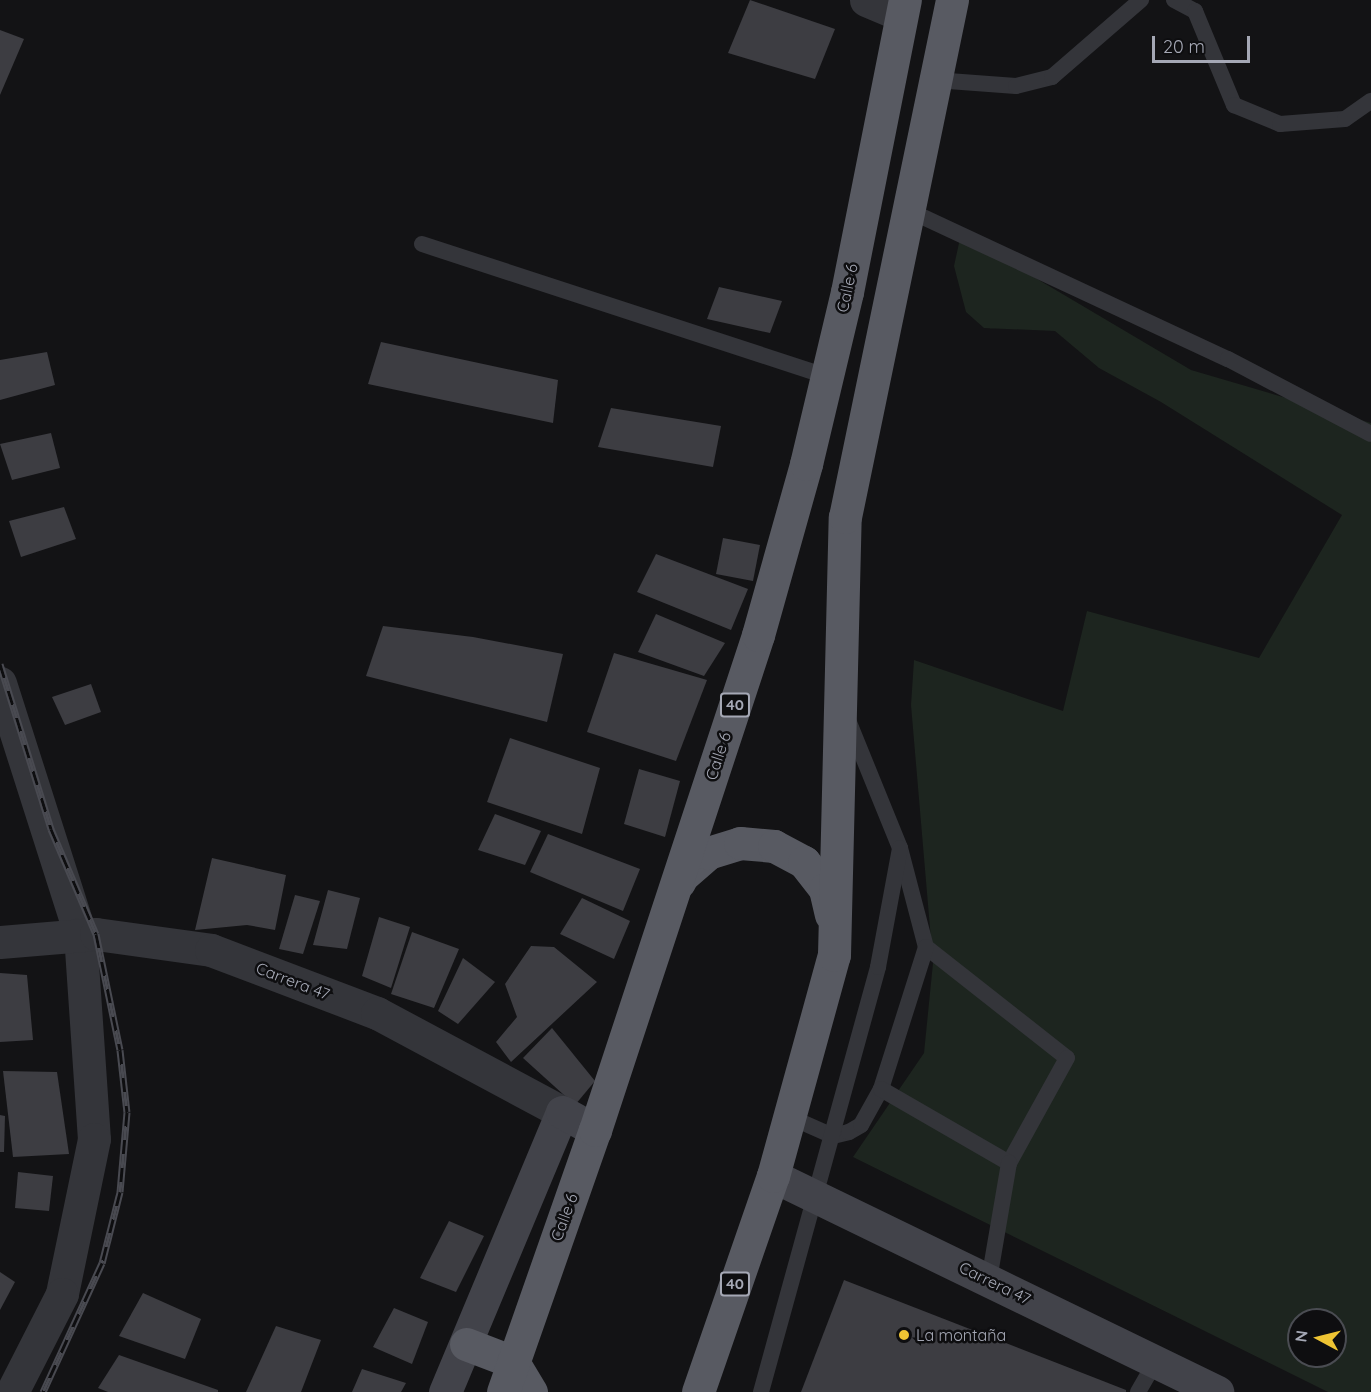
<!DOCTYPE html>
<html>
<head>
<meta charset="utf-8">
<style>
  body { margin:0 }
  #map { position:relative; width:1371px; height:1392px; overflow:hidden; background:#131315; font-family:Quicksand,sans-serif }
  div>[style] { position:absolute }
  .green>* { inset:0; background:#1d251f }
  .building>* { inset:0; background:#3d3d42 }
  .service>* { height:16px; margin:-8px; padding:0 8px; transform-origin:8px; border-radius:8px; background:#34353a }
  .minor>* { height:33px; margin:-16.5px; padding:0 16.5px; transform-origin:16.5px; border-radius:16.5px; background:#34353a }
  .secondary>* { height:33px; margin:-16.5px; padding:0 16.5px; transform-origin:16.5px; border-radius:16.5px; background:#42434a }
  .trunk>* { height:33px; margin:-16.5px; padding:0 16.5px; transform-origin:16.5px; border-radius:16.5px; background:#585a62 }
  .rail>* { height:7px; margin-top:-3.5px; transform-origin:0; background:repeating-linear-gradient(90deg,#0e0e10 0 14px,#494a51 0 28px); box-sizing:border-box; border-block:2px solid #494a51 }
  .dots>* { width:16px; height:16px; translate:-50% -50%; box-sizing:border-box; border:3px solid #0e0e10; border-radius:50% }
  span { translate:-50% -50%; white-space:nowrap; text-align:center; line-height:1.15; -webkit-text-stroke:5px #0e0e10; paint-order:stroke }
  .shield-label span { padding:2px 4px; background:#0e0e10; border:2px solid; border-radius:4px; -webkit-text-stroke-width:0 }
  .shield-label { font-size:15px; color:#a5a8b5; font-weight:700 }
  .street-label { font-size:16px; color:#a5a8b5 }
  .poi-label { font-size:16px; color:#a5a8b5 }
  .left { translate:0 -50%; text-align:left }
  .north { position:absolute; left:1287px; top:1308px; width:60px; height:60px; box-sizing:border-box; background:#0e0e10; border:2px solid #4a4c52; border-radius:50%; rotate:277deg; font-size:16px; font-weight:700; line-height:24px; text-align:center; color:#a5a8b5 }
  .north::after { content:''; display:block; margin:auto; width:21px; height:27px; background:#eec433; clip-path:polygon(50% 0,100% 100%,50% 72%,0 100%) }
  .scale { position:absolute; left:1152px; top:36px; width:98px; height:27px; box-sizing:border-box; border:3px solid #a5a8b5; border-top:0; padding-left:8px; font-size:18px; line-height:21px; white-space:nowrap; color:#a5a8b5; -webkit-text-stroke:4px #0e0e10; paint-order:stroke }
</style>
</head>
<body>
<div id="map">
  <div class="green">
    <div style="clip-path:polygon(evenodd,961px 234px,1191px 370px,1371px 423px,1371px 1392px,1328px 1392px,853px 1157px,924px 1053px,933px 963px,911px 705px,914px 660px,1063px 711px,1087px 611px,1259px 658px,1342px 515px,1161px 402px,1099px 368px,1055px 331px,984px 328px,966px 312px,954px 266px,961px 234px,1299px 1320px,1335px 1320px,1335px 1356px,1299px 1356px,1299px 1320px)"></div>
  </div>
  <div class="building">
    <div style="clip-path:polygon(750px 0,835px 29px,815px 79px,728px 53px)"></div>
    <div style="clip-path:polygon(0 30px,24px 39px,0 95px)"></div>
    <div style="clip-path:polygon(719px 287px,782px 301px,770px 333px,707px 319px)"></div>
    <div style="clip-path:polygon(381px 342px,558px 380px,553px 423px,368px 384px)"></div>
    <div style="clip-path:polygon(47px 352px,55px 385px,0 400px,0 360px)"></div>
    <div style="clip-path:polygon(611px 408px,721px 426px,713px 467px,598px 447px)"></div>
    <div style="clip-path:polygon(51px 433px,60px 468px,12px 480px,0 444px)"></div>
    <div style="clip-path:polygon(64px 507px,76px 539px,21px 557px,9px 521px)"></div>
    <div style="clip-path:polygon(723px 538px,760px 545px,753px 581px,716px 574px)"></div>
    <div style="clip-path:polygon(656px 554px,748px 589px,731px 630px,637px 592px)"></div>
    <div style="clip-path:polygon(656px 614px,725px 643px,704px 676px,638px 652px)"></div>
    <div style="clip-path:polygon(383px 626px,473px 637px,563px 654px,547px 722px,366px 676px)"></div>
    <div style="clip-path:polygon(614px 653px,707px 680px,676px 761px,587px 732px)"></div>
    <div style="clip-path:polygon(91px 684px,101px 712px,65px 725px,52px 697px)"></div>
    <div style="clip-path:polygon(510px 738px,600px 768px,582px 834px,487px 802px)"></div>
    <div style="clip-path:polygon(639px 769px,680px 781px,665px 837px,624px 824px)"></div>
    <div style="clip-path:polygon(495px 814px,541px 831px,525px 865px,478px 850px)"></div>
    <div style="clip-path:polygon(548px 834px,640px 869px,623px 911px,530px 872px)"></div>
    <div style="clip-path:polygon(212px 858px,286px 875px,275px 930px,247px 925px,195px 930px)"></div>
    <div style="clip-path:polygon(328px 890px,360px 898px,347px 949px,313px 945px)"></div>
    <div style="clip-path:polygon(295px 895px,320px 901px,303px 954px,279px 949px)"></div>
    <div style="clip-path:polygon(582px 898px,630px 921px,614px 959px,560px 934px)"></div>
    <div style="clip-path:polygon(379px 917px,410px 927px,391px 988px,362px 976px)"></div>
    <div style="clip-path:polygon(412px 932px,459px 949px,434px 1008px,391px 994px)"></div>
    <div style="clip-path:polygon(531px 946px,554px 947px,597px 982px,511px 1062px,496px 1042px,517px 1017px,505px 984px)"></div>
    <div style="clip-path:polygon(463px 958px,495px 982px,458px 1024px,438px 1011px)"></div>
    <div style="clip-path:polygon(0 973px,27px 975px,33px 1040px,0 1042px)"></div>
    <div style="clip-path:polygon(552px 1028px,595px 1081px,575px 1105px,523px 1058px)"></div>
    <div style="clip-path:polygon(3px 1071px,57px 1072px,69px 1154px,13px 1157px)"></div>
    <div style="clip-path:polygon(0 1115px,5px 1116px,4px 1152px,0 1152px)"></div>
    <div style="clip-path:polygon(18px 1172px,53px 1176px,49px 1211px,15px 1208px)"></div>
    <div style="clip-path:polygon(449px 1221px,484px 1236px,456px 1292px,420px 1278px)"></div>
    <div style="clip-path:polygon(0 1272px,15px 1282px,0 1310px)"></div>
    <div style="clip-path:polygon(844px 1280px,1126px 1390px,1126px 1392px,801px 1392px)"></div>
    <div style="clip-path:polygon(143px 1293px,201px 1319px,185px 1359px,119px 1336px)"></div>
    <div style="clip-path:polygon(394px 1308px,428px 1322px,412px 1364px,373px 1347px)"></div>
    <div style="clip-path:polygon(276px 1326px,321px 1340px,301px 1392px,246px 1392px)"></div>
    <div style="clip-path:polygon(119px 1355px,218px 1390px,218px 1392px,108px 1392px,98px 1388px)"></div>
    <div style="clip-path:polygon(362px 1369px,406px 1383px,401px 1392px,352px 1392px)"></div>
  </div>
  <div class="service">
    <div style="left:1174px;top:0;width:24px;rotate:28deg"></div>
    <div style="left:1195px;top:11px;width:102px;rotate:67.5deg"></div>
    <div style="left:1234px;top:105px;width:50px;rotate:22.4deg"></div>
    <div style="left:1280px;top:124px;width:65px;rotate:-4.4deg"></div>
    <div style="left:1345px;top:119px;width:32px;rotate:-35deg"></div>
    <div style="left:935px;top:80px;width:81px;rotate:4.2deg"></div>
    <div style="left:1016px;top:86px;width:37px;rotate:-14deg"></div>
    <div style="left:1052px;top:77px;width:118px;rotate:-40.9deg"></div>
    <div style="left:908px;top:210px;width:353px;rotate:25deg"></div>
    <div style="left:1228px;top:359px;width:161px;rotate:27.7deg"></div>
    <div style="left:422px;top:244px;width:426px;rotate:18.1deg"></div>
    <div style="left:848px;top:720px;width:138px;rotate:67.9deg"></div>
    <div style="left:900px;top:848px;width:102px;rotate:75.3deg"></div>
    <div style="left:926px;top:947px;width:179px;rotate:38.2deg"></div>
    <div style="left:1067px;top:1058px;width:120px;rotate:118.9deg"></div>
    <div style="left:881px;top:1089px;width:149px;rotate:-72.4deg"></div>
    <div style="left:790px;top:1117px;width:47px;rotate:23.8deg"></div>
    <div style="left:833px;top:1136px;width:16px;rotate:-14deg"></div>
    <div style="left:849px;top:1132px;width:14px;rotate:-30deg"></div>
    <div style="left:861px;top:1125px;width:41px;rotate:-60.9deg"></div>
    <div style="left:881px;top:1089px;width:148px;rotate:30deg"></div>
    <div style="left:1009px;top:1163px;width:119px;rotate:99.7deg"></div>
    <div style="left:761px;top:1392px;width:441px;rotate:-74.6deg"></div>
    <div style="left:878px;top:967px;width:121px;rotate:-79.5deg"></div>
    <div style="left:1138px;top:1392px;width:34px;rotate:-60deg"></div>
  </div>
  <div class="minor">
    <div style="left:866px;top:0;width:38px;rotate:23deg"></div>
    <div style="left:0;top:683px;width:263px;rotate:72.3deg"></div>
    <div style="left:80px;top:934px;width:205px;rotate:86.1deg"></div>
    <div style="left:94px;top:1139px;width:158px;rotate:101.7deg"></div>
    <div style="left:62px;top:1294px;width:110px;rotate:117deg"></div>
    <div style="left:0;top:942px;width:96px;rotate:-4.8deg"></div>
    <div style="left:96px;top:934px;width:116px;rotate:7.9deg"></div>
    <div style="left:211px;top:950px;width:178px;rotate:20.8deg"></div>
    <div style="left:377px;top:1013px;width:210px;rotate:28.2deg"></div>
  </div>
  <div class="secondary">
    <div style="left:773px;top:1176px;width:494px;rotate:25.9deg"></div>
    <div style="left:445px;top:1392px;width:303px;rotate:-67.3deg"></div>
    <div style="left:562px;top:1112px;width:38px;rotate:29deg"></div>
  </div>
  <div class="trunk">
    <div style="left:679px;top:882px;width:7px;rotate:-63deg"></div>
    <div style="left:682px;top:876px;width:35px;rotate:-41deg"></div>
    <div style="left:708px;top:853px;width:34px;rotate:-17deg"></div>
    <div style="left:740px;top:843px;width:34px;rotate:5deg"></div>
    <div style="left:774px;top:846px;width:34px;rotate:28deg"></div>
    <div style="left:804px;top:862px;width:34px;rotate:52deg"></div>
    <div style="left:825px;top:889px;width:26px;rotate:77deg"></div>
    <div style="left:466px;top:1344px;width:50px;rotate:21deg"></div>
    <div style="left:513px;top:1362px;width:35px;rotate:59deg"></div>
    <div style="left:503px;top:1392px;width:278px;rotate:-70.7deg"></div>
    <div style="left:595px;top:1130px;width:521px;rotate:-71.77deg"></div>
    <div style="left:758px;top:635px;width:178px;rotate:-74.3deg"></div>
    <div style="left:806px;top:464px;width:177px;rotate:-76.6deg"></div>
    <div style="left:847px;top:292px;width:298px;rotate:-78.8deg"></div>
    <div style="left:698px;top:1392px;width:229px;rotate:-70.9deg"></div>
    <div style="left:773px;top:1176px;width:229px;rotate:-74.6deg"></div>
    <div style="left:834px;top:955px;width:438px;rotate:-88.6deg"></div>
    <div style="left:845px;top:517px;width:528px;rotate:-78.31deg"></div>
  </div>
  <div class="rail">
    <div style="left:0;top:664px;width:173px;rotate:72.8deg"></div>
    <div style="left:51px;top:829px;width:114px;rotate:66.8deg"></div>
    <div style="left:96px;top:934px;width:118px;rotate:78.3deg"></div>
    <div style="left:120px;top:1050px;width:62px;rotate:83.6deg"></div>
    <div style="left:127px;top:1112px;width:80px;rotate:95deg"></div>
    <div style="left:120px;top:1192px;width:73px;rotate:104.2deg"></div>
    <div style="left:102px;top:1263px;width:142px;rotate:114.6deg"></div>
  </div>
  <div class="dots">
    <div style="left:904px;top:1335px;background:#eec433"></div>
  </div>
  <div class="shield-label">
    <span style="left:735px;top:705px">40</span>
    <span style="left:735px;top:1284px">40</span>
  </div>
  <div class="street-label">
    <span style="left:847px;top:288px;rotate:-78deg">Calle 6</span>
    <span style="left:718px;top:756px;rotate:-72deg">Calle 6</span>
    <span style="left:293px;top:981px;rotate:21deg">Carrera 47</span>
    <span style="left:564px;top:1217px;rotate:-70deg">Calle 6</span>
    <span style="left:995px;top:1283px;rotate:26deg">Carrera 47</span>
  </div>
  <div class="poi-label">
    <span class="left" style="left:916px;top:1335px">La montaña</span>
  </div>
  <div class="north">N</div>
  <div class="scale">20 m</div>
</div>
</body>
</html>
